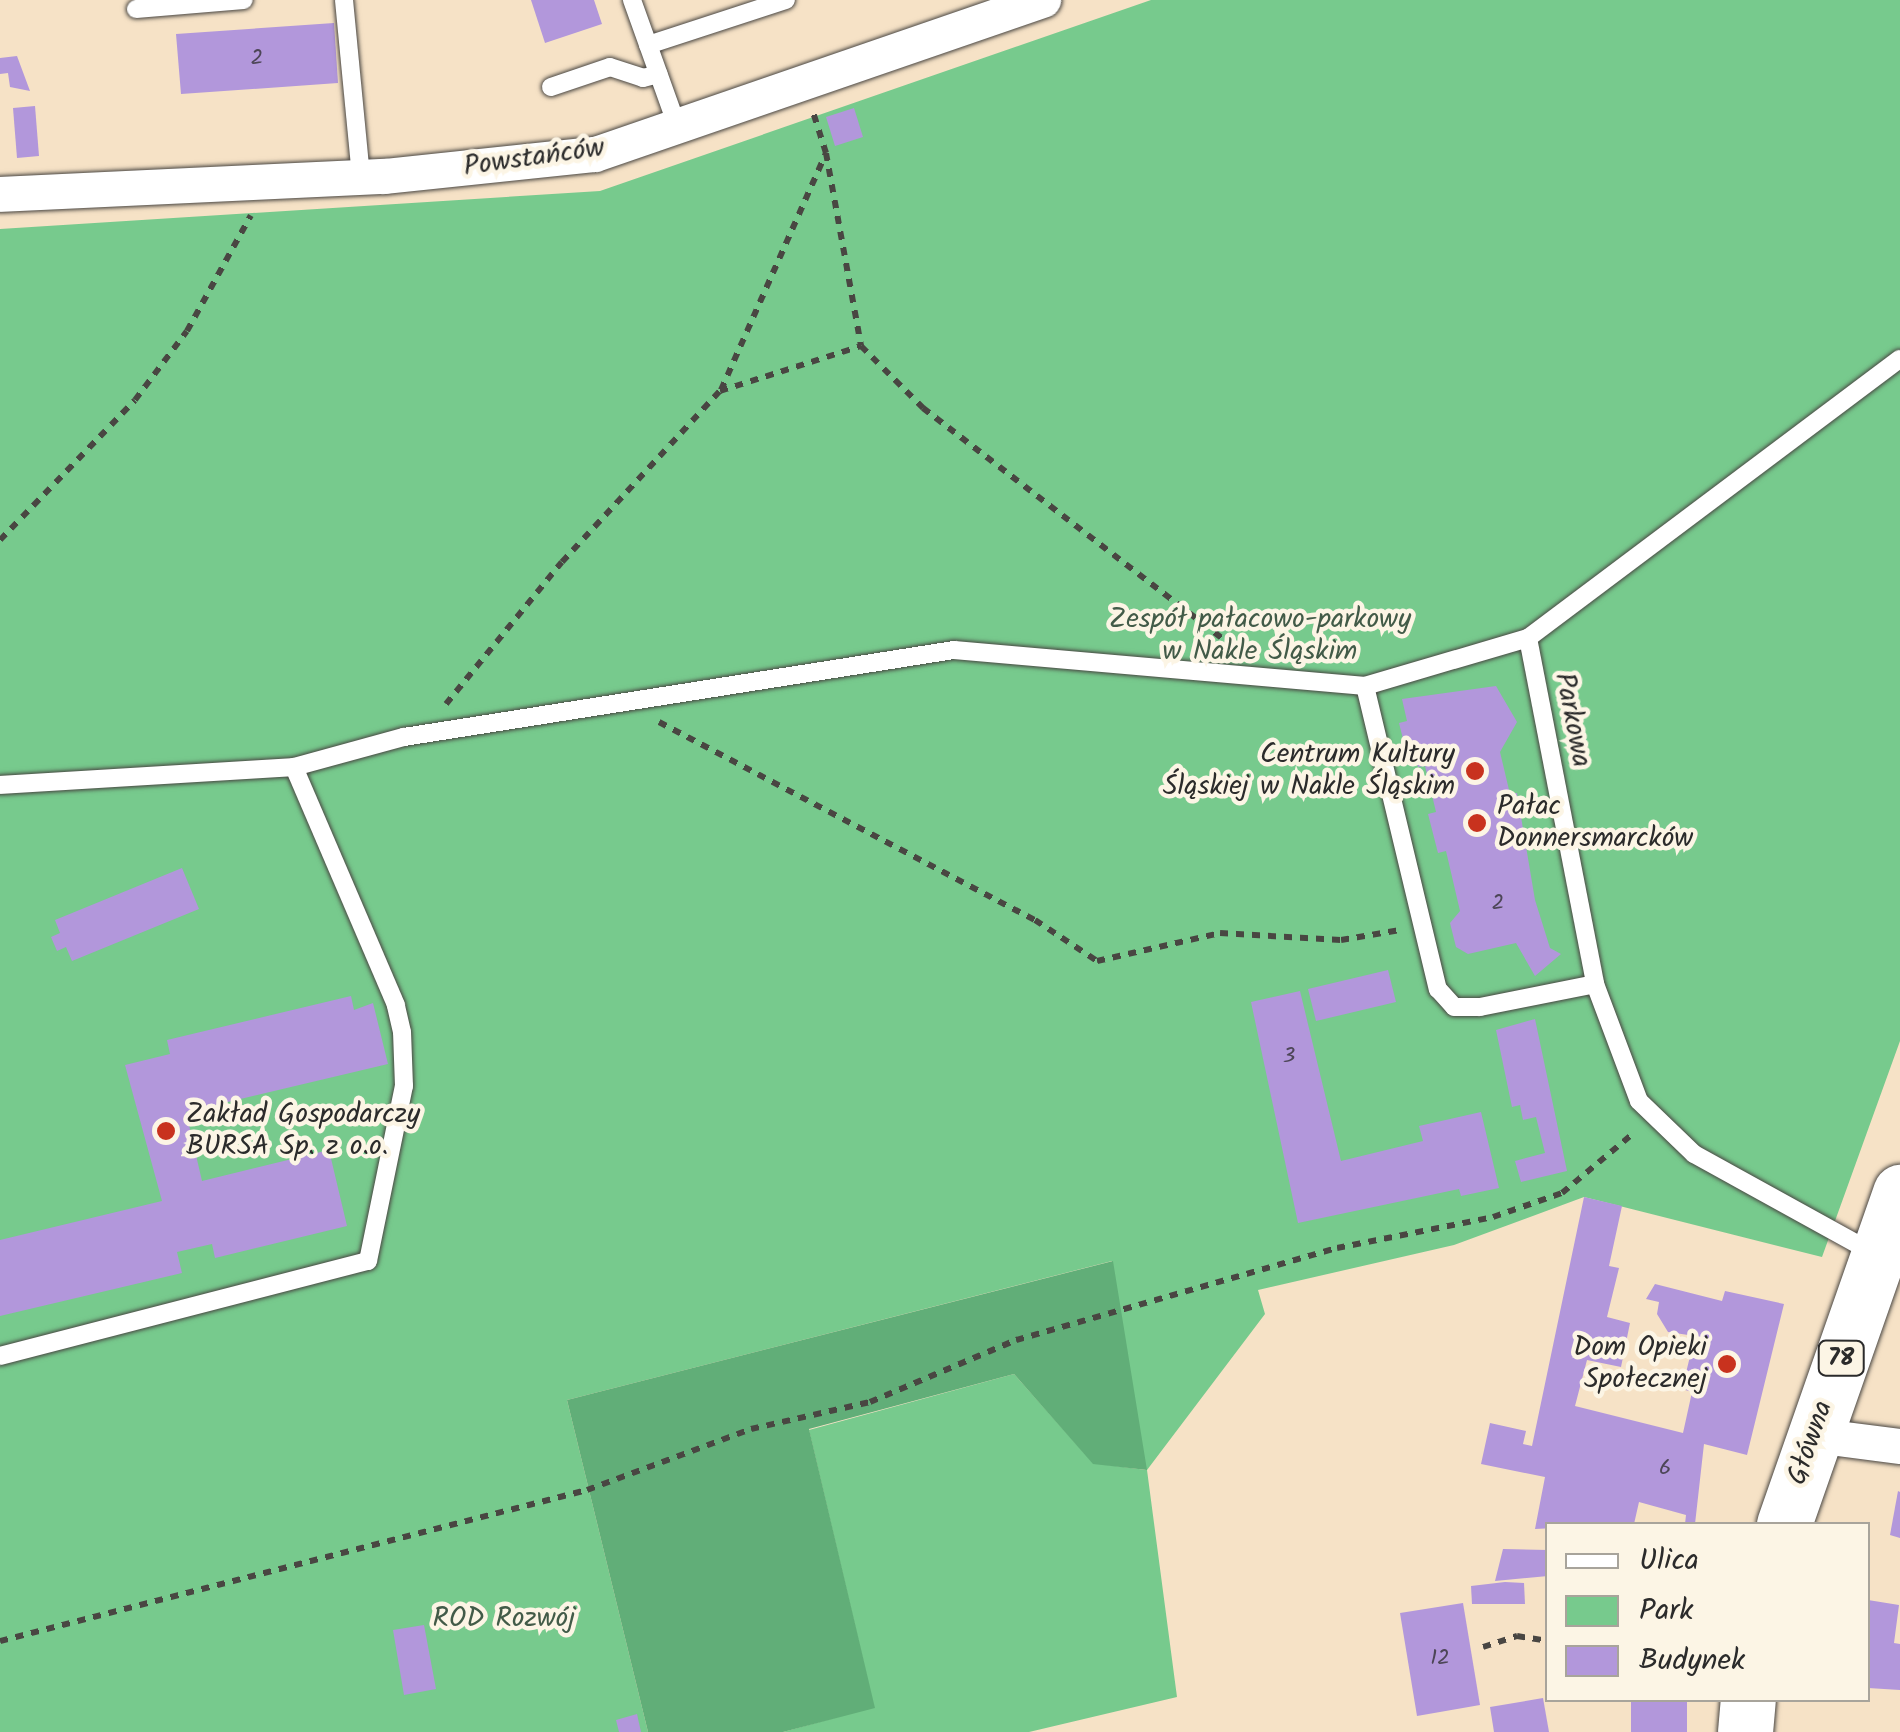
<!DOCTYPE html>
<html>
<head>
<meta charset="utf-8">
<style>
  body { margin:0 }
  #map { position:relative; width:1900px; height:1732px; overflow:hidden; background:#f6e2c6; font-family:Kalam,sans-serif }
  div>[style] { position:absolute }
  .green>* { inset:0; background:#77ca8d }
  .forest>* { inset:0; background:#61ae78 }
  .building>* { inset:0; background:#b297db }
  .path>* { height:6px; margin-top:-3px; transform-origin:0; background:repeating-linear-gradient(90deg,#494642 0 8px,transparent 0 16px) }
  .roads { filter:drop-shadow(0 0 2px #494642) drop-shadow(0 0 2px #494642) }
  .service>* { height:18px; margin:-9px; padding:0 9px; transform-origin:9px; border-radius:9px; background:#fff }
  .minor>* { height:35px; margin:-17.5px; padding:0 17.5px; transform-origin:17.5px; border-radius:17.5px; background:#fff }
  .primary>* { height:55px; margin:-27.5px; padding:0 27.5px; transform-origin:27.5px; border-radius:27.5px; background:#fff }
  .dots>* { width:28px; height:28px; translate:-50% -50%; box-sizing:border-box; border:5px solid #fcf5e5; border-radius:50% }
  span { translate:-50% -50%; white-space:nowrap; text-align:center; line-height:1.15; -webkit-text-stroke:9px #fcf5e5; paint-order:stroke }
  .number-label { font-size:22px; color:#4d4657 }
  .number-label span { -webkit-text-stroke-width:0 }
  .shield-label span { padding:2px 8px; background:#fcf5e5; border:2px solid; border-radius:8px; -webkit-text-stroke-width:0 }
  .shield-label { font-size:25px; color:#2b2b2b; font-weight:700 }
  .street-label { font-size:28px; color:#2b2b2b }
  .park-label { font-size:28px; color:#425b48 }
  .poi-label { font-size:28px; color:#2b2b2b }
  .right { translate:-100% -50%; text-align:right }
  .left { translate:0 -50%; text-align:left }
  .legend { position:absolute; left:1545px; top:1522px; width:325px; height:180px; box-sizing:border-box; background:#fcf5e5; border:2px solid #a8a49b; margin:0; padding:12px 18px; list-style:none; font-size:30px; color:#2b2b2b }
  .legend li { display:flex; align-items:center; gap:20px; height:50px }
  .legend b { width:50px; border:2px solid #a8a49b }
</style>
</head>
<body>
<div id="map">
  <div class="green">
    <div style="clip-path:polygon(1151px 0,1900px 0,1900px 1041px,1822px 1257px,1584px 1197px,1454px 1245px,1258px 1290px,1265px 1314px,1147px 1470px,1177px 1697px,1029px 1732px,783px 1732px,874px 1707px,809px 1430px,1014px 1374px,1093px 1463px,1146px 1470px,1112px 1261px,567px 1400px,648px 1732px,0 1732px,0 229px,600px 191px)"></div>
  </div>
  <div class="forest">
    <div style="clip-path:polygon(1113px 1261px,1147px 1470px,1093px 1464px,1014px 1374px,809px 1429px,875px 1708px,783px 1732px,648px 1732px,567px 1400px)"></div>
  </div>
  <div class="building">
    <div style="clip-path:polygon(531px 0,594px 0,602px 24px,545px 43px)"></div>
    <div style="clip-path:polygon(334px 23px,338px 83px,181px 94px,176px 34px)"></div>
    <div style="clip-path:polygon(17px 56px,30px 91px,10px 87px,8px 73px,0 74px,0 58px)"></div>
    <div style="clip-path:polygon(35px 106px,39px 156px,17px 158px,13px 108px)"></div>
    <div style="clip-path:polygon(854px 108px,863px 137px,835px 146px,826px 117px)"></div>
    <div style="clip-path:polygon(1496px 686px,1517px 722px,1500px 752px,1510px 794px,1517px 793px,1535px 900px,1550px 948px,1561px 954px,1535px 976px,1516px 943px,1468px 954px,1456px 947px,1450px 923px,1460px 911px,1446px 851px,1438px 853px,1428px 814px,1436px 812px,1425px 766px,1418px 767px,1413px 745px,1405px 747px,1399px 723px,1407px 721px,1402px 699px)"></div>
    <div style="clip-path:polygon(182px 868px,199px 909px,72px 961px,66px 947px,57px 951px,51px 937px,60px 933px,55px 920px)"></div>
    <div style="clip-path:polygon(1388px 970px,1396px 1002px,1316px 1021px,1308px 989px)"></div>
    <div style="clip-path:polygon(1300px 991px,1341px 1161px,1423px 1141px,1419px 1126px,1481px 1112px,1499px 1188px,1461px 1196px,1459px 1189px,1298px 1223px,1251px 1002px)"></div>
    <div style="clip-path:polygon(351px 996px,354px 1010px,373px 1003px,388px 1064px,186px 1112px,202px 1181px,329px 1150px,347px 1226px,215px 1258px,212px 1244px,177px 1252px,182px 1273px,0 1316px,0 1240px,162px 1201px,125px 1065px,170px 1054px,167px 1040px)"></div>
    <div style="clip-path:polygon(1535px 1019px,1567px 1171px,1521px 1182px,1515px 1161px,1545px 1153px,1536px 1117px,1523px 1120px,1520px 1105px,1512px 1107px,1496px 1030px)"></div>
    <div style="clip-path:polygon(1584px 1197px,1622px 1206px,1609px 1266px,1619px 1268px,1607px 1317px,1630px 1323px,1621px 1367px,1587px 1360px,1575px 1406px,1683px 1433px,1692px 1392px,1682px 1389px,1695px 1336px,1668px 1332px,1657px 1314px,1659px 1302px,1646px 1299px,1655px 1284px,1722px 1301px,1725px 1291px,1784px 1304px,1747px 1455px,1704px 1444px,1695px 1524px,1685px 1524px,1686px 1515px,1639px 1502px,1634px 1524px,1535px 1529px,1545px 1477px,1481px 1464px,1490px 1423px,1526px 1431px,1523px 1444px,1532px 1446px)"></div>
    <div style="clip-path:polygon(1898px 1491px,1900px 1492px,1900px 1538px,1890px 1535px)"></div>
    <div style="clip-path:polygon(1503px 1549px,1548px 1550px,1548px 1576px,1495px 1581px)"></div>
    <div style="clip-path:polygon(1505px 1582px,1524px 1583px,1525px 1604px,1472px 1604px,1471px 1586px)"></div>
    <div style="clip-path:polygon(1868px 1600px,1899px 1605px,1894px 1643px,1900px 1644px,1900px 1690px,1868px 1688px)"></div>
    <div style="clip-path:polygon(1463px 1603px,1480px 1705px,1417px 1716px,1400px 1613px)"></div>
    <div style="clip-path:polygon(424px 1625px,436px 1689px,404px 1695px,393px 1630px)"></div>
    <div style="clip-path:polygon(1543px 1698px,1549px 1732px,1494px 1732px,1490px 1707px)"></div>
    <div style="clip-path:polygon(1631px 1702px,1687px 1702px,1687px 1732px,1631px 1732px)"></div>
    <div style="clip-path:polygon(637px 1714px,641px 1732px,619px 1732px,616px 1720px)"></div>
  </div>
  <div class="path">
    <div style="left:826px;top:153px;width:196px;rotate:79.7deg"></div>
    <div style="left:861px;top:346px;width:88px;rotate:45deg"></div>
    <div style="left:923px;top:408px;width:394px;rotate:37.6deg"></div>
    <div style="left:721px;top:390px;width:259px;rotate:-66.1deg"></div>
    <div style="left:826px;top:153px;width:43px;rotate:-107.6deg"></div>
    <div style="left:0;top:540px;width:194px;rotate:-46deg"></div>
    <div style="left:135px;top:400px;width:86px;rotate:-53deg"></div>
    <div style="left:187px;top:331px;width:132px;rotate:-61.1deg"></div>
    <div style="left:446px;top:704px;width:183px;rotate:-50.8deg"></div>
    <div style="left:562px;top:562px;width:233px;rotate:-47.3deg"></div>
    <div style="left:720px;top:391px;width:148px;rotate:-17.7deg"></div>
    <div style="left:659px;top:722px;width:425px;rotate:27.8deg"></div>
    <div style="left:1035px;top:920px;width:74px;rotate:33.5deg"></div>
    <div style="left:1097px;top:961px;width:126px;rotate:-12.8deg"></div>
    <div style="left:1220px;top:933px;width:121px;rotate:3.3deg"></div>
    <div style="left:1341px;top:940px;width:60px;rotate:-9.6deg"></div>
    <div style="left:0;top:1641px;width:606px;rotate:-14.43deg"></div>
    <div style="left:587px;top:1490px;width:175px;rotate:-20.4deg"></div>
    <div style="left:751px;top:1429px;width:122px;rotate:-12.8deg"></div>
    <div style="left:870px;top:1402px;width:159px;rotate:-23deg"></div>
    <div style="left:1016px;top:1340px;width:334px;rotate:-16deg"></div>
    <div style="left:1337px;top:1248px;width:159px;rotate:-11.2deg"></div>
    <div style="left:1493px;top:1217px;width:73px;rotate:-19.2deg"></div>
    <div style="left:1562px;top:1193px;width:95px;rotate:-39.9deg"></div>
    <div style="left:1483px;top:1647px;width:36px;rotate:-18deg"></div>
    <div style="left:1517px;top:1636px;width:31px;rotate:9deg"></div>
  </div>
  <div class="roads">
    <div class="service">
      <div style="left:344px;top:0;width:178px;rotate:84.5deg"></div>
      <div style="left:632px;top:0;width:134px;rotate:70.3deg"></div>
      <div style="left:136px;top:9px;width:108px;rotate:-4.8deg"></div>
      <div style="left:648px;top:45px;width:145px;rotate:-18.1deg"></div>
      <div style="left:551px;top:87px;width:62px;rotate:-18.7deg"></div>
      <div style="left:610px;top:67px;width:35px;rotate:18deg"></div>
      <div style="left:643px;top:78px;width:16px;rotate:-14deg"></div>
      <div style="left:1528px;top:638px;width:352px;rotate:79deg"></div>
      <div style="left:1595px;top:984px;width:125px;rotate:69.4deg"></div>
      <div style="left:1639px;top:1101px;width:76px;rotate:43.9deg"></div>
      <div style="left:1694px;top:1154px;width:205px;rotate:28.9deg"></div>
      <div style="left:1365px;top:686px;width:312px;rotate:76.5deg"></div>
      <div style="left:1438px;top:989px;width:24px;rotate:48deg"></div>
      <div style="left:1454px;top:1007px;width:26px"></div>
      <div style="left:1480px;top:1007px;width:117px;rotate:-11.3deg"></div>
      <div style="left:0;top:785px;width:295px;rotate:-3.5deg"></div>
      <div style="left:294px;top:767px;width:114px;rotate:-15.3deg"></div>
      <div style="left:404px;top:737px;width:557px;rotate:-8.99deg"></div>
      <div style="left:954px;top:650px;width:413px;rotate:5deg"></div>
      <div style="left:1365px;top:686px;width:170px;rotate:-16.4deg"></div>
      <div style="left:1528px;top:638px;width:465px;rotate:-36.9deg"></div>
      <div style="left:0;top:1356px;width:380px;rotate:-14.5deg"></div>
      <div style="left:368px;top:1261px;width:179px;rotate:-78.4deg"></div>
      <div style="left:404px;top:1086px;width:54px;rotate:-92.1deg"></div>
      <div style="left:402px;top:1032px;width:28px;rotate:-103deg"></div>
      <div style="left:396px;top:1005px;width:259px;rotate:-113.2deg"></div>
    </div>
    <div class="minor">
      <div style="left:0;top:194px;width:384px;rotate:-2.7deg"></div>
      <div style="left:384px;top:176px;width:212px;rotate:-6deg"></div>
      <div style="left:595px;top:154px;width:474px;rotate:-19deg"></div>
      <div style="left:1814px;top:1435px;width:87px;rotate:7.3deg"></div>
    </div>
    <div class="primary">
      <div style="left:1784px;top:1524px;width:352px;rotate:-70.7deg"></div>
      <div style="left:1745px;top:1732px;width:32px;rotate:-85deg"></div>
    </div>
  </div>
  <div class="dots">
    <div style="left:1475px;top:771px;background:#c8321e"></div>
    <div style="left:1477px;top:823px;background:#c8321e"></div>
    <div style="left:166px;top:1131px;background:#c8321e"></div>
    <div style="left:1727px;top:1364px;background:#c8321e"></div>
  </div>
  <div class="number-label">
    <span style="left:257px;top:59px">2</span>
    <span style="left:1498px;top:904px">2</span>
    <span style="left:1289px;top:1057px">3</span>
    <span style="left:1665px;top:1469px">6</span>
    <span style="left:1440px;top:1659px">12</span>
  </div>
  <div class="shield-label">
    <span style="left:1841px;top:1358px">78</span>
  </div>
  <div class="street-label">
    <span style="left:534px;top:158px;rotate:-8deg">Powstańców</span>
    <span style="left:1572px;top:720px;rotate:79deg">Parkowa</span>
    <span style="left:1811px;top:1443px;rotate:-71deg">Główna</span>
  </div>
  <div class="park-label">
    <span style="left:1260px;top:636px">Zespół pałacowo-parkowy<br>w Nakle Śląskim</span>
    <span style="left:504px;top:1619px">ROD Rozwój</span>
  </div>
  <div class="poi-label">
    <span class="right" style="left:1455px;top:771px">Centrum Kultury<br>Śląskiej w Nakle Śląskim</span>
    <span class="left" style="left:1497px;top:823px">Pałac<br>Donnersmarcków</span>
    <span class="left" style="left:186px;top:1131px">Zakład Gospodarczy<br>BURSA Sp. z o.o.</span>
    <span class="right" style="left:1707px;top:1364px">Dom Opieki<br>Społecznej</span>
  </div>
  <ul class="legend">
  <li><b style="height:12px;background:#fff"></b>Ulica</li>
  <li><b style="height:28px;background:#77ca8d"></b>Park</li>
  <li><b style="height:28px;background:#b297db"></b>Budynek</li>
  </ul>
</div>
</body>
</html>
